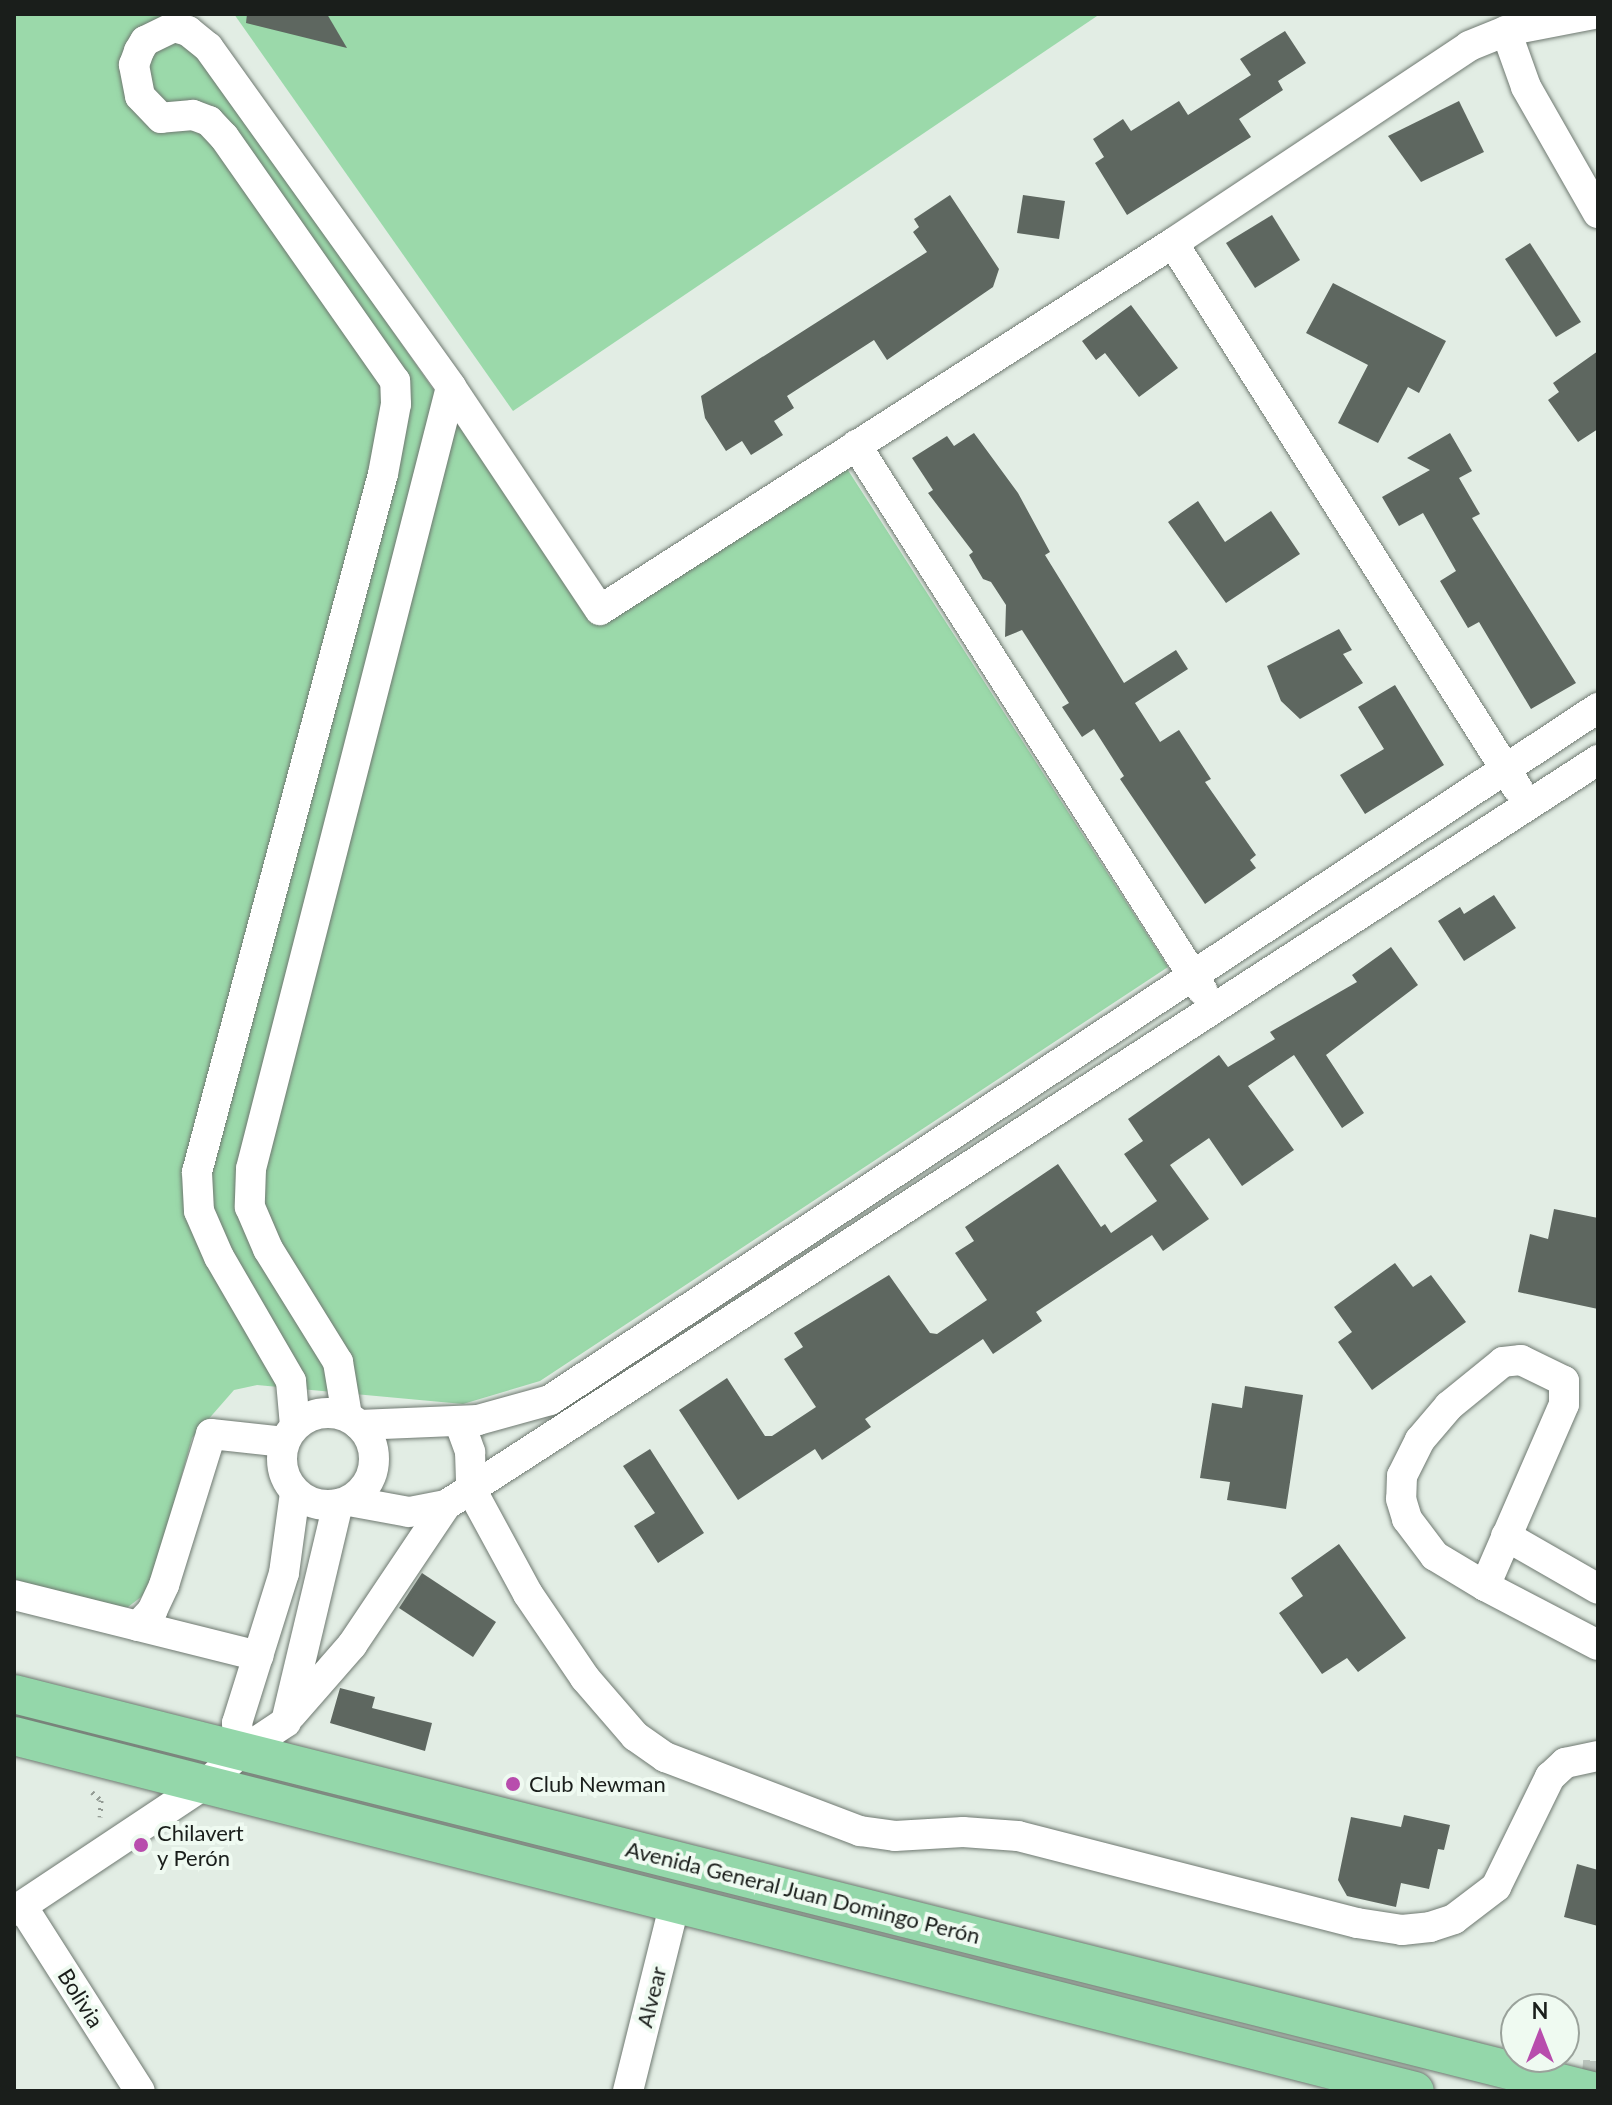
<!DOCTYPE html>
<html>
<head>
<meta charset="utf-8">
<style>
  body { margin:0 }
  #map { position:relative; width:1612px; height:2105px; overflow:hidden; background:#e2ede4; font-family:Lato,sans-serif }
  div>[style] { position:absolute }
  .green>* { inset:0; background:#9bd9aa }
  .building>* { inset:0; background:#5e6760 }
  .minor-tunnel>* { height:30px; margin-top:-15px; transform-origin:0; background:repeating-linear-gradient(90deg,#bac4bc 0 30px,transparent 0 45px) }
  .path>* { height:5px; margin-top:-2.5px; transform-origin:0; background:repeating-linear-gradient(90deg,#939b94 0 2px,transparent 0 8px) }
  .roads { filter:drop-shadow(0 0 2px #6f7971) drop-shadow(0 0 2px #6f7971) }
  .minor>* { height:30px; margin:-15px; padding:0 15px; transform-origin:15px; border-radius:15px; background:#fff }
  .minor>.ring { margin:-15px; padding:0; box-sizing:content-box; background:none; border:30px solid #fff; border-radius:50% }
  .major>* { height:38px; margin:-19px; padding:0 19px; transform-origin:19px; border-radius:19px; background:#94d7aa }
  .dots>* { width:22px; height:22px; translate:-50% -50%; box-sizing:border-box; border:4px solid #effaf1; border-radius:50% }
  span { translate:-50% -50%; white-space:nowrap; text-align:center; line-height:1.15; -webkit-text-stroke:8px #effaf1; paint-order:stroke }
  .poi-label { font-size:22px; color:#1a1e1b }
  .left { translate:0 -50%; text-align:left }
  .street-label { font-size:22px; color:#1a1e1b }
  .frame { position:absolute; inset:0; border:16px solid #1a1e1b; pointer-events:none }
  .north { position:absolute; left:1500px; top:1993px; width:80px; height:80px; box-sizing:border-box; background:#effaf1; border:2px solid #9aa29b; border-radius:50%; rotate:0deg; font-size:22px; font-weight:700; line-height:32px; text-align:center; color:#1a1e1b }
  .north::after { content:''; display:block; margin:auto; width:28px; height:36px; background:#b84dad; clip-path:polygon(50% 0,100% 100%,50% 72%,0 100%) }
</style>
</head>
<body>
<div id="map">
  <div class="green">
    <div style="clip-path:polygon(14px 14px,171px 14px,598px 625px,844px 464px,1168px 967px,540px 1381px,463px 1404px,257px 1385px,234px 1390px,192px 1438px,150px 1590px,128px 1607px,113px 1609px,14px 1584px)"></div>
    <div style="clip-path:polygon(234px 14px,1100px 14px,513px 411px)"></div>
  </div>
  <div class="building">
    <div style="clip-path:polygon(247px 14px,327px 14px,347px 48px,246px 23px)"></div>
    <div style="clip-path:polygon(1285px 31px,1306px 63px,1278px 81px,1283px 90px,1239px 119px,1251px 137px,1127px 215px,1095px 163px,1104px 157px,1093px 139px,1123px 119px,1131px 131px,1179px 101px,1188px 115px,1251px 75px,1240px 59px)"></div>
    <div style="clip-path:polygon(1459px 101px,1484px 152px,1421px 182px,1388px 136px)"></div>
    <div style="clip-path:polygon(950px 195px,999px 269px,993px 287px,887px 360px,874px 340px,787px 396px,794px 408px,774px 421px,783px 435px,751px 455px,742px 441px,726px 451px,705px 418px,701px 396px,927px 252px,913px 232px,919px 227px,914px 219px)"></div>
    <div style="clip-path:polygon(1023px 195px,1065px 201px,1059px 239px,1017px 233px)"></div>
    <div style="clip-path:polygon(1272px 215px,1300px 260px,1255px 288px,1226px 243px)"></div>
    <div style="clip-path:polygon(1530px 243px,1581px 322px,1556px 337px,1505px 259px)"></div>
    <div style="clip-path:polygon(1333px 283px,1446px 341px,1419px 393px,1408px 387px,1378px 443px,1338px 423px,1368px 365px,1306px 333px)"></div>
    <div style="clip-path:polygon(1131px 305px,1178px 368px,1139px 397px,1105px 353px,1096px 360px,1082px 341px)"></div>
    <div style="clip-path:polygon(1598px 351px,1598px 429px,1578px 442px,1548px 400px,1559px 392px,1553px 383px)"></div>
    <div style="clip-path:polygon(974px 433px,1018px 493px,1050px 552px,1045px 555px,1124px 683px,1176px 650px,1188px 669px,1135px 703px,1160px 742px,1179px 730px,1211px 779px,1205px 782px,1256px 855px,1250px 860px,1256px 868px,1205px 904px,1120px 779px,1124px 776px,1094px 729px,1082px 737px,1062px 707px,1069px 703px,1022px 630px,1005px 637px,1006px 605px,991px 582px,983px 579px,969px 555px,973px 552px,928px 493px,933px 490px,912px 458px,947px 436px,954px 446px)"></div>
    <div style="clip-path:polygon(1450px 433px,1472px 471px,1459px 478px,1480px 514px,1472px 518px,1576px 683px,1531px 709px,1479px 622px,1468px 628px,1440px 581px,1456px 571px,1423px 513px,1399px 526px,1382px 497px,1430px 470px,1407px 458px)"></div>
    <div style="clip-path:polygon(1198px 501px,1225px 542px,1271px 511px,1300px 554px,1226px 603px,1168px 522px)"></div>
    <div style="clip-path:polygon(1339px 629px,1352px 650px,1343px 654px,1363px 683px,1300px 719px,1281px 701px,1267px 666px)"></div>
    <div style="clip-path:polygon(1395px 685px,1444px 765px,1365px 814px,1340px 775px,1384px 749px,1358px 707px)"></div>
    <div style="clip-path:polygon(1494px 895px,1516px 928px,1464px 961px,1438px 921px,1460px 907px,1464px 914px)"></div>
    <div style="clip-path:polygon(1391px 947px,1418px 985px,1326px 1055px,1364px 1113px,1342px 1128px,1294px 1055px,1248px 1086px,1294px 1150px,1242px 1186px,1209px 1138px,1170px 1165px,1209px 1219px,1163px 1251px,1152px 1235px,1036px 1312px,1042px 1321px,993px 1354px,983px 1339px,865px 1419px,871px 1427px,822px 1460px,815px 1449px,738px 1500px,679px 1410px,727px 1378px,765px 1436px,772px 1436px,816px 1407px,784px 1359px,803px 1347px,794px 1333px,889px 1275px,930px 1333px,937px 1334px,987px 1300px,955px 1253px,974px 1241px,965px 1227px,1058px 1164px,1101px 1227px,1105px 1224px,1111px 1233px,1157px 1201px,1124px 1154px,1143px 1141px,1128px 1119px,1219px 1055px,1228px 1067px,1275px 1039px,1270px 1032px,1357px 982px,1352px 975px)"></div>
    <div style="clip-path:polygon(1554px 1209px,1598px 1218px,1598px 1309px,1518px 1292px,1530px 1234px,1548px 1239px)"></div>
    <div style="clip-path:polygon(1395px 1263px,1413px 1287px,1431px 1275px,1466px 1322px,1372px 1390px,1338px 1342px,1352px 1332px,1334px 1307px)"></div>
    <div style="clip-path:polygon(1245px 1386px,1303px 1395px,1286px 1509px,1227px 1500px,1230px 1482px,1200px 1478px,1212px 1403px,1242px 1408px)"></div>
    <div style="clip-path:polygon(650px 1449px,704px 1533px,658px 1563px,634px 1526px,655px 1513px,623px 1466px)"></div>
    <div style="clip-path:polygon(1339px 1544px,1406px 1638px,1358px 1672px,1347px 1658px,1322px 1674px,1279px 1613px,1303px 1596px,1291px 1578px)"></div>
    <div style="clip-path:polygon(422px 1573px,496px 1622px,473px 1657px,399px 1608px)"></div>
    <div style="clip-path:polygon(340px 1688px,375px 1697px,372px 1708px,432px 1723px,425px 1751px,330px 1723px)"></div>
    <div style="clip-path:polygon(1404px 1815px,1450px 1825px,1444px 1850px,1438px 1849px,1429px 1889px,1401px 1883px,1396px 1907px,1347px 1896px,1338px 1880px,1351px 1817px,1401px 1827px)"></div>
    <div style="clip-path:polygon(1577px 1864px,1598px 1870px,1598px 1926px,1564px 1917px)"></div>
  </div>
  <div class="minor-tunnel">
    <div style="left:1596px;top:2091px;width:32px;rotate:-86deg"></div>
  </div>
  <div class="path">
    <div style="left:92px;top:1792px;width:12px;rotate:42deg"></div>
    <div style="left:101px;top:1800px;width:17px;rotate:93deg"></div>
  </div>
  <div class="roads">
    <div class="minor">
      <div style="left:1506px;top:31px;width:59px;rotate:70.3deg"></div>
      <div style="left:1526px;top:87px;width:145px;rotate:60.3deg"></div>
      <div style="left:1173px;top:243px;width:646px;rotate:57.71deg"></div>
      <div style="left:451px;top:387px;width:268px;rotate:56.3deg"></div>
      <div style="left:600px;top:610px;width:680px;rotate:-32.64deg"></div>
      <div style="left:1173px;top:243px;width:356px;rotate:-33.6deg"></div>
      <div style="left:1469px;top:46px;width:40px;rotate:-22deg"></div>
      <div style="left:1506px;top:31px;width:90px;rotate:-10.9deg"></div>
      <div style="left:856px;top:445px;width:646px;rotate:57.59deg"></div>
      <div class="ring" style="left:282px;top:1413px;width:62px;height:62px"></div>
      <div style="left:459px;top:1421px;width:33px;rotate:70deg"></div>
      <div style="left:470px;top:1452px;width:37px;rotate:88deg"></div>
      <div style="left:471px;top:1489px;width:119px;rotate:61.5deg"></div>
      <div style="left:528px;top:1594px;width:102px;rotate:55.8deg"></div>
      <div style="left:585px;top:1678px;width:77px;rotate:49.2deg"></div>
      <div style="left:635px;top:1736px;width:37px;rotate:35deg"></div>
      <div style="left:665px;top:1757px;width:209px;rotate:20.8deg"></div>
      <div style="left:860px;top:1831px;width:35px;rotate:8deg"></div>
      <div style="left:895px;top:1836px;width:68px;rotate:-3.4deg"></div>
      <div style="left:963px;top:1832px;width:55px;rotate:4.2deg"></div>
      <div style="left:1018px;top:1836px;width:350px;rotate:14.4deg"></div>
      <div style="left:1357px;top:1923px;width:46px;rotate:8.8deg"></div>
      <div style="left:1402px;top:1930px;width:28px;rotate:-6deg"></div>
      <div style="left:1430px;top:1927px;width:25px;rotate:-18deg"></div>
      <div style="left:1454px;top:1919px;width:53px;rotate:-37.3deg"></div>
      <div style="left:1496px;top:1887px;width:123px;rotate:-63.9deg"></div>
      <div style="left:1550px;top:1777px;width:21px;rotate:-43deg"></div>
      <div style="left:1565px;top:1763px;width:34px;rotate:-12deg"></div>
      <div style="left:359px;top:1425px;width:119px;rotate:-2.4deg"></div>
      <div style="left:478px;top:1420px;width:75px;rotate:-15.5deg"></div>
      <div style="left:550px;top:1400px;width:1256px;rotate:-33.44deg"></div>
      <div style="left:295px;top:1426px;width:45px;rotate:-95.1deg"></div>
      <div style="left:291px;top:1381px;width:143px;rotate:-120.1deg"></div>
      <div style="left:219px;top:1257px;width:50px;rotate:-113.5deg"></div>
      <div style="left:199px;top:1211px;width:39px;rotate:-93deg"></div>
      <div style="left:197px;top:1172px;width:722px;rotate:-75.08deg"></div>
      <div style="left:383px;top:474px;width:71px;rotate:-79.5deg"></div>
      <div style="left:396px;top:404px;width:23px;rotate:-92deg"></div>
      <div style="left:395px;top:381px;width:298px;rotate:-125deg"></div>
      <div style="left:224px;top:137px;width:22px;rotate:-133deg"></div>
      <div style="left:209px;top:121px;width:17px;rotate:-159deg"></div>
      <div style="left:193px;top:115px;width:32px;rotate:175deg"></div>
      <div style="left:161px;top:118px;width:30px;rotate:-134deg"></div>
      <div style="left:140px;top:96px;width:32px;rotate:-101deg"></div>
      <div style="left:134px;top:65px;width:15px;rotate:-70deg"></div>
      <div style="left:139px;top:51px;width:12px;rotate:-59deg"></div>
      <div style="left:145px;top:41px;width:32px;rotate:-26deg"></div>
      <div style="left:174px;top:27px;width:15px;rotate:16deg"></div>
      <div style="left:188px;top:31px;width:26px;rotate:39deg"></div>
      <div style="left:208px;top:47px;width:418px;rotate:54.4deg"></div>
      <div style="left:451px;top:387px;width:807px;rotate:104.35deg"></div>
      <div style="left:251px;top:1169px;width:38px;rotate:92deg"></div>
      <div style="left:250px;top:1207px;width:46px;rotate:66.8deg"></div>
      <div style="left:268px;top:1249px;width:133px;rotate:58.2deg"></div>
      <div style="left:338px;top:1362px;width:55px;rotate:80.5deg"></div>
      <div style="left:349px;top:1501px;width:61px;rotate:10.4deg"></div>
      <div style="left:409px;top:1512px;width:38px;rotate:-11deg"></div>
      <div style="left:446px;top:1505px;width:1372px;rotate:-32.89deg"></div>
      <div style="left:1506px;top:1536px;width:106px;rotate:29.9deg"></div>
      <div style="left:1485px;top:1586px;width:198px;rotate:-66.5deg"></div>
      <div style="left:1564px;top:1404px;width:23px;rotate:-90deg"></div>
      <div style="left:1564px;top:1381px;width:48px;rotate:-154deg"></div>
      <div style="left:1521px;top:1360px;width:18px;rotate:174deg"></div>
      <div style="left:1503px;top:1362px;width:70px;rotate:140.8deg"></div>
      <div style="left:1449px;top:1406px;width:45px;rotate:130.5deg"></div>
      <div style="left:1420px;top:1440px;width:40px;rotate:116.6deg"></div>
      <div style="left:1402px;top:1476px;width:23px;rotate:92deg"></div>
      <div style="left:1401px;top:1499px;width:21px;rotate:73deg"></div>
      <div style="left:1407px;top:1519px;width:46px;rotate:52.9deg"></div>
      <div style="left:1435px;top:1556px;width:58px;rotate:31deg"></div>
      <div style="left:1485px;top:1586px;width:127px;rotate:27.6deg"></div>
      <div style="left:14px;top:1595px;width:252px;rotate:14deg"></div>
      <div style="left:138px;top:1626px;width:21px;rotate:-47deg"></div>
      <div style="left:152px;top:1611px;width:29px;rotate:-65deg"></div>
      <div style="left:164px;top:1585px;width:158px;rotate:-72.7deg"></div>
      <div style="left:211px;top:1434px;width:74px;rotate:6.2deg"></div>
      <div style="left:291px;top:1715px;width:93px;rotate:-48.9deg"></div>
      <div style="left:352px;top:1645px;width:169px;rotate:-56.1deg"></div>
      <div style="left:241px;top:1752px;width:29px;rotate:-98deg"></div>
      <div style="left:237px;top:1723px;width:157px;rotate:-72.6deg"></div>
      <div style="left:284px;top:1573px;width:81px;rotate:-82.2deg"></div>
      <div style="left:22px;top:1906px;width:219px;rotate:57.5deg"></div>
      <div style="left:14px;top:1911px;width:233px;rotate:-33.6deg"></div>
      <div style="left:208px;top:1782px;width:45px;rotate:-42.3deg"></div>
      <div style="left:241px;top:1752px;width:54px;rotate:-33.7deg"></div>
      <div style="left:286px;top:1722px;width:224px;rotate:-76.6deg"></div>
      <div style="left:628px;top:2091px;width:194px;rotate:-76deg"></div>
    </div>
    <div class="major">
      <div style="left:14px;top:1694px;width:1627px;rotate:14.12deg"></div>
      <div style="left:14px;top:1736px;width:1445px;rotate:14.22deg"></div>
    </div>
  </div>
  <div class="dots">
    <div style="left:513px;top:1784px;background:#b84dad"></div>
    <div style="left:141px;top:1845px;background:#b84dad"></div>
  </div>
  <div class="poi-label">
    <span class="left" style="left:529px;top:1784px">Club Newman</span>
    <span class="left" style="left:157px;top:1845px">Chilavert<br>y Perón</span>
  </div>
  <div class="street-label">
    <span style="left:803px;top:1892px;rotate:14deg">Avenida General Juan Domingo Perón</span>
    <span style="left:651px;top:1997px;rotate:-76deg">Alvear</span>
    <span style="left:81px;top:1998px;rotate:58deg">Bolivia</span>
  </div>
  <div class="frame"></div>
  <div class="north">N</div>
</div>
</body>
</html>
